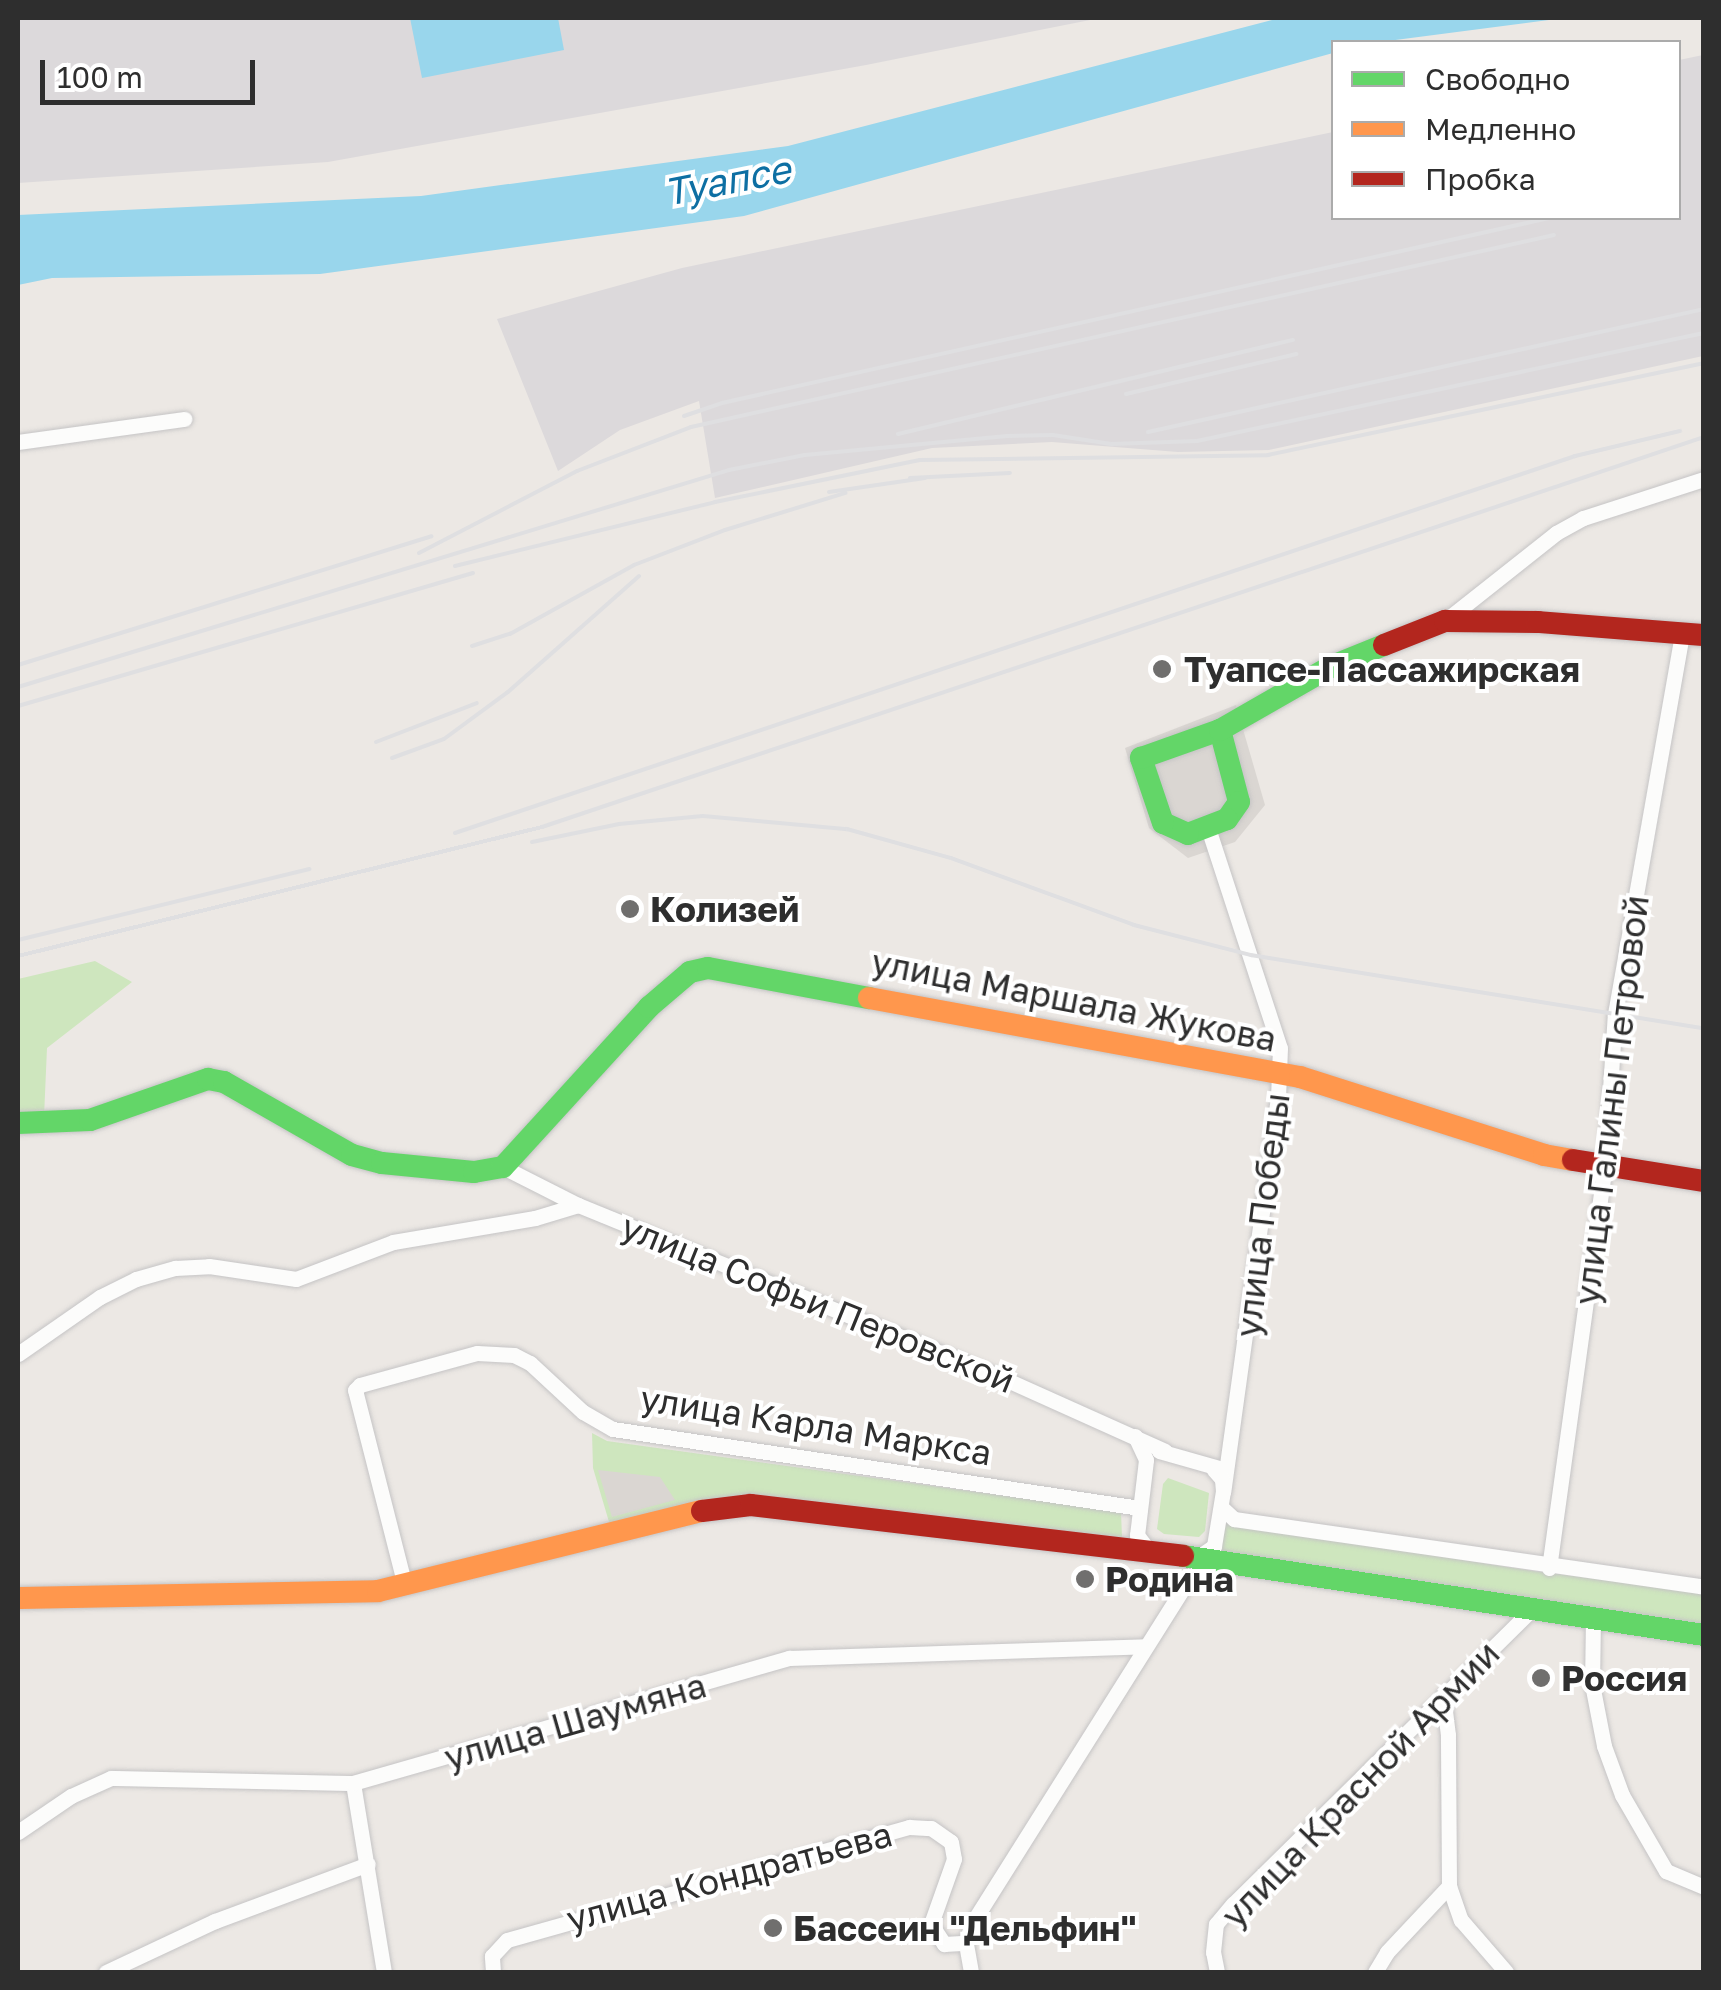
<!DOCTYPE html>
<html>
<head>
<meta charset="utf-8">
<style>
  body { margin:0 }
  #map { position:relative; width:1721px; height:1990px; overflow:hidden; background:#ece8e4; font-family:"Golos Text",sans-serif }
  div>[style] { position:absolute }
  .industrial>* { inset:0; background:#dcd9db }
  .green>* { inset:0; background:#cee6be }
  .plaza>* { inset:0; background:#dad6d2 }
  .water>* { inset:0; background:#99d6ec }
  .roads { filter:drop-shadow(0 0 2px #c5c4c5) drop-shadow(0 0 2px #c5c4c5) }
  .street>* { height:15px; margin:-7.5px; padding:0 7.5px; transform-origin:7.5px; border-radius:7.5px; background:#fcfcfb }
  .fast>* { height:22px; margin:-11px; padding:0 11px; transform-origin:11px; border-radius:11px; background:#63d668 }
  .slow>* { height:22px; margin:-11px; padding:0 11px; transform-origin:11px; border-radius:11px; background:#ff974d }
  .jam>* { height:22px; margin:-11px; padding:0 11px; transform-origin:11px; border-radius:11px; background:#b3261e }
  .rail>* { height:4px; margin:-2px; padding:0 2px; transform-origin:2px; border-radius:2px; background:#dfdfe1 }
  .dots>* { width:28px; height:28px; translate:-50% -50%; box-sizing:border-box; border:5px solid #fff; border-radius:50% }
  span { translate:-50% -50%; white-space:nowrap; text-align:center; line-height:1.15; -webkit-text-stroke:8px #fff; paint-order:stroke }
  .poi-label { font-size:35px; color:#2e2e2e; font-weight:700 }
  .left { translate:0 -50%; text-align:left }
  .street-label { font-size:35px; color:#2e2e2e }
  .water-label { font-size:38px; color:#0d6fa3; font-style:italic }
  .frame { position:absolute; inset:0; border:20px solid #2e2e2e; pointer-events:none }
  .legend { position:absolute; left:1331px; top:40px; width:350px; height:180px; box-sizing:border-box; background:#fff; border:2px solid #ababab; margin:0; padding:12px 18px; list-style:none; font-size:30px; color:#2e2e2e }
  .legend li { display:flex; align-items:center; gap:20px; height:50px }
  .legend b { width:50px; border:2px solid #ababab }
  .scale { position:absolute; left:40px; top:60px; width:215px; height:45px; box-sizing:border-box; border:5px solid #2e2e2e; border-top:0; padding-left:12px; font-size:30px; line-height:35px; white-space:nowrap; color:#2e2e2e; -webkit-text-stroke:8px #fff; paint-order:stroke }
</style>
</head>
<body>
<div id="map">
  <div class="industrial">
    <div style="clip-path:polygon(18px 18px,1100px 18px,866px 65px,328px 162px,18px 183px)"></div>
    <div style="clip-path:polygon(1703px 55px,1703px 356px,1269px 450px,1178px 452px,1052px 442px,932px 448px,715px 498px,699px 401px,620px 430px,558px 471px,497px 319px,682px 268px,1333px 132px,1334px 218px,1678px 218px,1679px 60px)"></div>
  </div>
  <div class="green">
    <div style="clip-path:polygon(95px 961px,132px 982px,47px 1048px,44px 1117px,18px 1114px,18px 979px)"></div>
    <div style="clip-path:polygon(592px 1433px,607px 1441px,650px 1447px,1121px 1512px,1122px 1537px,753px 1502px,612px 1532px,593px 1468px)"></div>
    <div style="clip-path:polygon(1168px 1478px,1209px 1493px,1205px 1531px,1199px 1537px,1164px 1534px,1157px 1529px,1163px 1484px)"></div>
    <div style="clip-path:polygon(1225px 1522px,1533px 1571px,1703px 1592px,1703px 1631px,1218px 1561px)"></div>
  </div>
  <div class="plaza">
    <div style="clip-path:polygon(1236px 705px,1265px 805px,1235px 842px,1188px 858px,1149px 828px,1125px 748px)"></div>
    <div style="clip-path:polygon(598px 1470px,660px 1477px,675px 1500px,612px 1517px)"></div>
  </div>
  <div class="water">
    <div style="clip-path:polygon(410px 18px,558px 18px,564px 50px,422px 78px)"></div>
    <div style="clip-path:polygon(1280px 18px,1564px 18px,1380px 42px,1334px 42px,1333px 53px,744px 216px,320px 274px,52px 278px,18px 285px,18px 215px,421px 196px,788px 146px)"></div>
  </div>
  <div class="roads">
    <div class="street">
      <div style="left:18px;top:442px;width:168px;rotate:-7.9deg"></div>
      <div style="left:1445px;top:621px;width:142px;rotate:-38.4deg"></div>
      <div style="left:1556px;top:533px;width:31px;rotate:-29deg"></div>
      <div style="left:1583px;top:518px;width:127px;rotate:-17.9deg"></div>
      <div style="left:1208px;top:828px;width:231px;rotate:71.9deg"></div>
      <div style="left:1280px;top:1048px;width:49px;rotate:92.3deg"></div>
      <div style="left:1278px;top:1097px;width:398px;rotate:97.9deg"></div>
      <div style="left:503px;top:1167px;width:84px;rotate:26.9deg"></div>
      <div style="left:578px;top:1205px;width:463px;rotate:22.2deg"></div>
      <div style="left:1007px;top:1380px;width:173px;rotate:24.2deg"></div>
      <div style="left:18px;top:1354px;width:100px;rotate:-34.8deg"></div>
      <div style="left:100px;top:1297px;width:40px;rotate:-26.6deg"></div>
      <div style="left:136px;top:1279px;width:41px;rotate:-15.8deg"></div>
      <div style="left:175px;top:1268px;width:34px;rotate:-3deg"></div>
      <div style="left:209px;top:1266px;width:88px;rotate:8.5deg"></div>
      <div style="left:296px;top:1279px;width:104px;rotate:-20.9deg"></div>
      <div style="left:393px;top:1242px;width:144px;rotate:-9.6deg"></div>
      <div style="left:535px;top:1218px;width:45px;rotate:-16.8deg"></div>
      <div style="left:1135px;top:1436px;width:26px;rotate:65deg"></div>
      <div style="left:1146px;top:1460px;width:76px;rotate:96.8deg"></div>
      <div style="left:1137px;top:1535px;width:20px;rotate:53deg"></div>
      <div style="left:1159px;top:1451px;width:66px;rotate:15.9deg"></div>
      <div style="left:1221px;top:1507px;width:18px;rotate:43deg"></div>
      <div style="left:1234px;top:1519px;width:475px;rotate:8.2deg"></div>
      <div style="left:1197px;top:1558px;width:21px;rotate:-35deg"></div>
      <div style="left:1214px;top:1546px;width:56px;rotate:-80.7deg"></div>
      <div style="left:1223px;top:1491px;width:12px;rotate:-95deg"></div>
      <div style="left:1222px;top:1479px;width:12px;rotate:-132deg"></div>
      <div style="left:1549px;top:1568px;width:405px;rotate:-82.1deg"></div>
      <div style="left:1605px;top:1167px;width:153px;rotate:-86.3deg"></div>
      <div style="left:1615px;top:1014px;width:387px;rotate:-80deg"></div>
      <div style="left:405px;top:1586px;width:202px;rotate:-104.3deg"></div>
      <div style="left:355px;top:1390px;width:7px;rotate:-45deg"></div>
      <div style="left:360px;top:1385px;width:121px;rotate:-15.3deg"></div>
      <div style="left:477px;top:1353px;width:37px;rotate:3deg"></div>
      <div style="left:514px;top:1355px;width:18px;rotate:27deg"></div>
      <div style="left:530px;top:1363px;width:72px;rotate:42.8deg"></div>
      <div style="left:583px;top:1412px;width:34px;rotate:30deg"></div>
      <div style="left:613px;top:1429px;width:533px;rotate:8.53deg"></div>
      <div style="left:1593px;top:1616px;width:68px;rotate:90.8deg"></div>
      <div style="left:1592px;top:1684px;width:63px;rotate:79deg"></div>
      <div style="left:1604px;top:1746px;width:52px;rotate:69.8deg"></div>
      <div style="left:1622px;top:1795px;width:88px;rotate:59.9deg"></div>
      <div style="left:1666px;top:1871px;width:41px;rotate:22.8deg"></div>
      <div style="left:353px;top:1783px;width:192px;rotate:80.7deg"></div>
      <div style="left:18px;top:1832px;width:64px;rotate:-34.2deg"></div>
      <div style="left:71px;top:1796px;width:44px;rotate:-24.2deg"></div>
      <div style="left:111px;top:1778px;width:242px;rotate:1.2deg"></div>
      <div style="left:353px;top:1783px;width:454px;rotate:-16deg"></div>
      <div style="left:789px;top:1658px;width:357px;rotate:-1.9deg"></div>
      <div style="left:1449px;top:1886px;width:36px;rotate:71deg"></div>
      <div style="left:1461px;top:1920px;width:69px;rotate:49.1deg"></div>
      <div style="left:106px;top:1972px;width:120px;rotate:-25.1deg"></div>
      <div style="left:215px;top:1921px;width:163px;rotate:-20.4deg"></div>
      <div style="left:493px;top:1972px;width:16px;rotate:-94deg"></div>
      <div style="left:492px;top:1956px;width:22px;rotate:-47deg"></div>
      <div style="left:507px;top:1940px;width:418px;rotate:-15.7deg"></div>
      <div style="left:909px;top:1827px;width:22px;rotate:3deg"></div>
      <div style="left:931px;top:1828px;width:24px;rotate:35deg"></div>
      <div style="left:951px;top:1842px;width:17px;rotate:80deg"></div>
      <div style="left:954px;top:1859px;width:69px;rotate:109.5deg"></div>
      <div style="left:931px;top:1924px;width:24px;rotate:57deg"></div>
      <div style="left:944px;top:1944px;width:22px;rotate:-3deg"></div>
      <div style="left:971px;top:1972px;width:29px;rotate:-100deg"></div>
      <div style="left:966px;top:1943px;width:19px;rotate:-74deg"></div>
      <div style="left:971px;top:1925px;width:405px;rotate:-57.8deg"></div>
      <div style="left:1187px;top:1582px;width:20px;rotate:-45deg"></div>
      <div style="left:1201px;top:1568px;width:13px;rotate:-18deg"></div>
      <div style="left:1217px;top:1972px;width:20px;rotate:-101deg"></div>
      <div style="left:1213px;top:1952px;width:28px;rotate:-84deg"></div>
      <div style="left:1216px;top:1924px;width:26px;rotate:-50deg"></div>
      <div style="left:1233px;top:1904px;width:423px;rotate:-44.6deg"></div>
      <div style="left:1375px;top:1972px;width:23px;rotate:-59deg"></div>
      <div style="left:1387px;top:1952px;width:91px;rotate:-46.8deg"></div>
      <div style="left:1449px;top:1886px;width:151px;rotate:-90.4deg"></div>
      <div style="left:1448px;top:1735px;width:40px;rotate:-97.1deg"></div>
    </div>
    <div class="fast">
      <div style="left:1220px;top:730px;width:74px;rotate:75.2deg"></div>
      <div style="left:1239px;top:802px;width:21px;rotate:125deg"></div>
      <div style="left:1227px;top:819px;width:42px;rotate:159deg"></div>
      <div style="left:1188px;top:834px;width:27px;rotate:-156deg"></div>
      <div style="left:1163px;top:823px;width:69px;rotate:-108.7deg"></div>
      <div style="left:1141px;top:758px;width:84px;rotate:-19.5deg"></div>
      <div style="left:1220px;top:730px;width:127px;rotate:-29.8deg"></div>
      <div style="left:1330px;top:667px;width:58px;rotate:-22.2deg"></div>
      <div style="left:18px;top:1123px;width:72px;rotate:-2.4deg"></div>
      <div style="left:90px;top:1120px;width:125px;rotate:-19.2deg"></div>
      <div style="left:208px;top:1079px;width:16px;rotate:11deg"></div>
      <div style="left:224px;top:1082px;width:147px;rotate:29.7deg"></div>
      <div style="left:352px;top:1155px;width:31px;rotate:15deg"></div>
      <div style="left:382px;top:1163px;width:92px;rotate:5.6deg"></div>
      <div style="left:474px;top:1172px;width:29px;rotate:-10deg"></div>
      <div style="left:503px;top:1167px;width:217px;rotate:-47.6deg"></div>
      <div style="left:649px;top:1007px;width:54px;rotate:-40.5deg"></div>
      <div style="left:690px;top:972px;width:18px;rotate:-13deg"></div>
      <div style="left:708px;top:968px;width:164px;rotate:10.6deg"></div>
      <div style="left:1183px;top:1556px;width:527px;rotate:8.62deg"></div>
    </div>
    <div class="slow">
      <div style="left:869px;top:998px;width:438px;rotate:10.4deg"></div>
      <div style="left:1300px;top:1077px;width:256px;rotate:17.7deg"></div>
      <div style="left:1544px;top:1155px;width:29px;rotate:10deg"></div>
      <div style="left:18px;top:1598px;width:360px;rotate:-1.1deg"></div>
      <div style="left:378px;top:1591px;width:334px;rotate:-13.9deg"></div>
    </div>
    <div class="jam">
      <div style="left:1384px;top:645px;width:66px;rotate:-21.5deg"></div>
      <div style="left:1445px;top:621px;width:93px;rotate:0.6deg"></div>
      <div style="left:1538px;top:622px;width:167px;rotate:4.5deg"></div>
      <div style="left:1573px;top:1160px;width:133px;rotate:9.1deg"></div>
      <div style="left:702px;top:1511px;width:49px;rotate:-7deg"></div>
      <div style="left:751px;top:1505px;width:435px;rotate:6.7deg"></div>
    </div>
  </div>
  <div class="rail">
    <div style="left:1126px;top:394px;width:175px;rotate:-13.2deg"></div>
    <div style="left:684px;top:416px;width:40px;rotate:-18.9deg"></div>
    <div style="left:722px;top:403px;width:847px;rotate:-12.61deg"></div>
    <div style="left:1148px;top:432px;width:569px;rotate:-12.47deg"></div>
    <div style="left:898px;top:434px;width:406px;rotate:-13.4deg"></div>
    <div style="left:910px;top:478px;width:100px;rotate:-2.9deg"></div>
    <div style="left:829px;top:492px;width:97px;rotate:-8.3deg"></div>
    <div style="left:419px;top:553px;width:178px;rotate:-27.4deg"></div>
    <div style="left:577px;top:471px;width:122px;rotate:-21.1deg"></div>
    <div style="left:691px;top:427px;width:884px;rotate:-12.54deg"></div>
    <div style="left:455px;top:566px;width:268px;rotate:-13.8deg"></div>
    <div style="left:715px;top:502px;width:209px;rotate:-11.6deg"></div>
    <div style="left:920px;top:460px;width:348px;rotate:-0.8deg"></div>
    <div style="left:1268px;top:455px;width:446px;rotate:-11.9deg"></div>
    <div style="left:472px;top:646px;width:40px;rotate:-18deg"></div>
    <div style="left:510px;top:634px;width:142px;rotate:-29.1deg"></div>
    <div style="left:634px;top:565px;width:97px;rotate:-21deg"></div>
    <div style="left:725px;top:530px;width:126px;rotate:-17.1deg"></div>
    <div style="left:18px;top:665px;width:433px;rotate:-17.3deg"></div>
    <div style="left:18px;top:687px;width:743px;rotate:-16.97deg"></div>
    <div style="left:729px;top:470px;width:77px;rotate:-11.2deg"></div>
    <div style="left:805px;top:455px;width:203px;rotate:-5.4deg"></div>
    <div style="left:1007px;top:436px;width:46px;rotate:-1.2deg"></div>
    <div style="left:1053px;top:435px;width:59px;rotate:8.8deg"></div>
    <div style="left:1111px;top:444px;width:86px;rotate:-2deg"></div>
    <div style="left:1197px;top:441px;width:518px;rotate:-12.03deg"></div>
    <div style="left:18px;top:706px;width:474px;rotate:-16.3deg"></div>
    <div style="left:376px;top:742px;width:108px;rotate:-21.1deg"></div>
    <div style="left:392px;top:758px;width:55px;rotate:-20.1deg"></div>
    <div style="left:444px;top:739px;width:79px;rotate:-36.3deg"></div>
    <div style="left:508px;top:692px;width:175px;rotate:-41.5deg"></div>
    <div style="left:455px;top:833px;width:1182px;rotate:-18.6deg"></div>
    <div style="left:1575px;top:456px;width:108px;rotate:-13.4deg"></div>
    <div style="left:532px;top:842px;width:89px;rotate:-11.7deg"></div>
    <div style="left:619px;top:824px;width:84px;rotate:-5.4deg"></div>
    <div style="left:703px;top:816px;width:145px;rotate:5.2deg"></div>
    <div style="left:847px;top:829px;width:108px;rotate:15.6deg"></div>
    <div style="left:951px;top:858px;width:195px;rotate:20.1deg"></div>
    <div style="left:1134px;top:925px;width:121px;rotate:14.4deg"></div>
    <div style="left:1251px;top:955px;width:459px;rotate:9.2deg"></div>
    <div style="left:18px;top:940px;width:300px;rotate:-13.7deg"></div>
    <div style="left:18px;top:956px;width:540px;rotate:-13.83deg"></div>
    <div style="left:542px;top:827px;width:1226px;rotate:-18.55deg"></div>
  </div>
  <div class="dots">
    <div style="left:1162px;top:669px;background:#706f6e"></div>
    <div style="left:630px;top:909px;background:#706f6e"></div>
    <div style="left:1085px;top:1579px;background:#706f6e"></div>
    <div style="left:1541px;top:1678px;background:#706f6e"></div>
    <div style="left:773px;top:1928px;background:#706f6e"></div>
  </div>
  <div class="poi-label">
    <span class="left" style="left:1184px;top:669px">Туапсе-Пассажирская</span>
    <span class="left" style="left:650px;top:909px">Колизей</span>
    <span class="left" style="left:1105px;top:1579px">Родина</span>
    <span class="left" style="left:1561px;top:1678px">Россия</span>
    <span class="left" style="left:793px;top:1928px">Бассеин "Дельфин"</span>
  </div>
  <div class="street-label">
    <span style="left:1074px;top:1000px;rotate:11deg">улица Маршала Жукова</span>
    <span style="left:1611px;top:1100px;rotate:-83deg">улица Галины Петровой</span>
    <span style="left:1262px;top:1215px;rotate:-83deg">улица Победы</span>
    <span style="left:818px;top:1303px;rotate:22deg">улица Софьи Перовской</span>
    <span style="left:816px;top:1425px;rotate:9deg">улица Карла Маркса</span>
    <span style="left:575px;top:1721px;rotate:-16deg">улица Шаумяна</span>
    <span style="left:1360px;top:1784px;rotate:-46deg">улица Красной Армии</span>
    <span style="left:729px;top:1876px;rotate:-15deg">улица Кондратьева</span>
  </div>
  <div class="water-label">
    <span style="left:727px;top:180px;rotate:-11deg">Туапсе</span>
  </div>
  <div class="frame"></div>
  <ul class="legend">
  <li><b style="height:12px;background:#63d668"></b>Свободно</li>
  <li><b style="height:12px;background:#ff974d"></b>Медленно</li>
  <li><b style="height:12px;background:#b3261e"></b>Пробка</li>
  </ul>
  <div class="scale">100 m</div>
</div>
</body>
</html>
